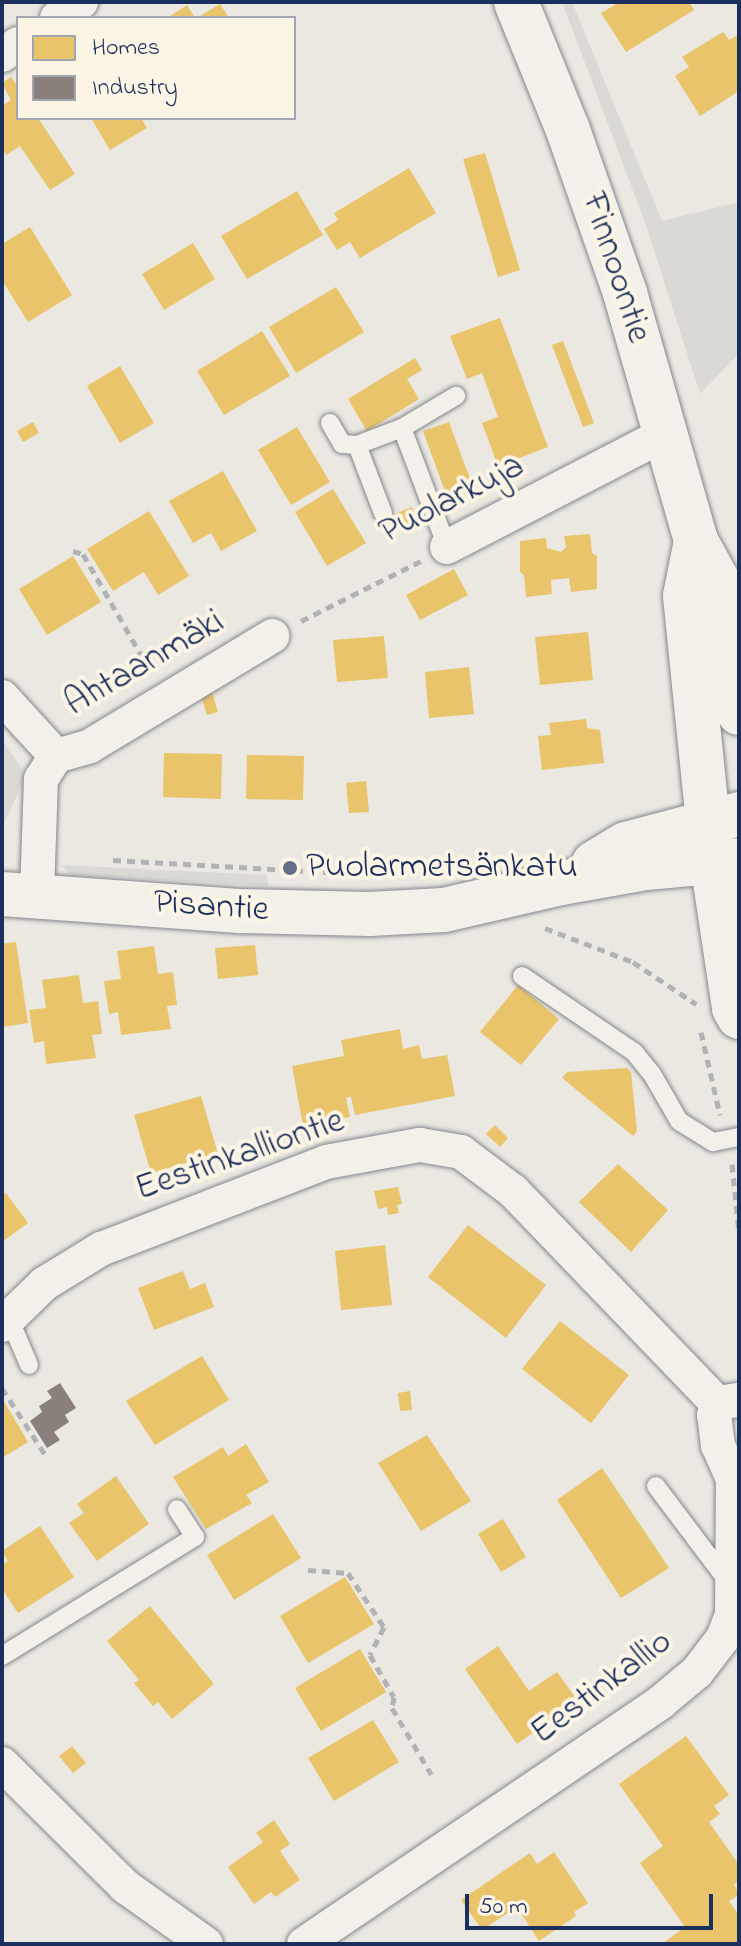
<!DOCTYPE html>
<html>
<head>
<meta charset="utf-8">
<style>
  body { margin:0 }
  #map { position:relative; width:741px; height:1946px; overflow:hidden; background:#eae8e1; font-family:"Indie Flower",sans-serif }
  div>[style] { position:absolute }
  .green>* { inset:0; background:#dbd9d4 }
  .homes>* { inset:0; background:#e9c46a }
  .industry>* { inset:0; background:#8a817c }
  .path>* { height:5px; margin-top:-2.5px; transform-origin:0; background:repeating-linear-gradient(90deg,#b0b2b3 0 8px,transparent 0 14px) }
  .roads { filter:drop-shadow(0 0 2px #84878d) drop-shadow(0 0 2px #84878d) }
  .lane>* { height:18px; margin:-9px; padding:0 9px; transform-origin:9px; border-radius:9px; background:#f3f0ea }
  .street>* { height:34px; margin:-17px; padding:0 17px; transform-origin:17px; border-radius:17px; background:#f3f0ea }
  .secondary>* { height:44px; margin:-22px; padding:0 22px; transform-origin:22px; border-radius:22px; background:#f3f0ea }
  .primary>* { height:44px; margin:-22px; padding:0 22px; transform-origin:22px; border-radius:22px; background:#f3f0ea }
  .dots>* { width:22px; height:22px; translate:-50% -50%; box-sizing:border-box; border:4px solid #fcf5e5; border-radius:50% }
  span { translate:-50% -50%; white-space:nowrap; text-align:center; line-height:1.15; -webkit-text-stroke:8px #fcf5e5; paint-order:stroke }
  .street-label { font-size:36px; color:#1b2f5e }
  .poi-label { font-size:36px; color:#1b2f5e }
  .left { translate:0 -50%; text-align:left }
  .frame { position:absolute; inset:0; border:4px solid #1b2f5e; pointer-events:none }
  .legend { position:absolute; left:16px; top:16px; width:280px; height:104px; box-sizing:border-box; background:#fcf5e5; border:2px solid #a2a6af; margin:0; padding:10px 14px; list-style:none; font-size:24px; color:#1b2f5e }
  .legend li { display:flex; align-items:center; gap:16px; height:40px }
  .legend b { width:40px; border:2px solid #a2a6af }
  .scale { position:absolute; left:465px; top:1894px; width:248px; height:36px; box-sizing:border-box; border:4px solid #1b2f5e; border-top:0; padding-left:10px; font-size:24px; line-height:28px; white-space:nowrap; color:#1b2f5e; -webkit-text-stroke:6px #fcf5e5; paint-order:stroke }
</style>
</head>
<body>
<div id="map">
  <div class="green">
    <div style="clip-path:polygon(562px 2px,572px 2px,662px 221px,739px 202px,739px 353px,700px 394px,646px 225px)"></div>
    <div style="clip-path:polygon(2px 739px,26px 775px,2px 828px)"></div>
    <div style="clip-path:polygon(60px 865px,267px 875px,268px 886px,72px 875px)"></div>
  </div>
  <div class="homes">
    <div style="clip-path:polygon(613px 2px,689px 2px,694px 10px,626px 52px,601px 13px,615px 5px)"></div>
    <div style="clip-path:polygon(220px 4px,229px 18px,197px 18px)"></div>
    <div style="clip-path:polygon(187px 5px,195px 18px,167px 18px)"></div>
    <div style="clip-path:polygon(723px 32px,729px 40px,739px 34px,739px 91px,700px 116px,675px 76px,689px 67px,682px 57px)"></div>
    <div style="clip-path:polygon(11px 77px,18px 87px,18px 118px,38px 118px,75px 174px,50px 190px,20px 146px,6px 155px,2px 148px,2px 106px,11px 100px,2px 83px)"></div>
    <div style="clip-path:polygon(91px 118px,141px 118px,147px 128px,110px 150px)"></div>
    <div style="clip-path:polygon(485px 153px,520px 270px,498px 277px,463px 159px)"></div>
    <div style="clip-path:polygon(409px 168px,436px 213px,360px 258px,350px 242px,337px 250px,324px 229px,338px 220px,334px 213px)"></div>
    <div style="clip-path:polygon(297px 191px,323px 235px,247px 279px,221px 236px)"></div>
    <div style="clip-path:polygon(30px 227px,72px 295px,28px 322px,2px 280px,2px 244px)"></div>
    <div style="clip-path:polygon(193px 243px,215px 279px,164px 310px,142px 274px)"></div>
    <div style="clip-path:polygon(336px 287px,364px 332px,296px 373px,269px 327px)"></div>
    <div style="clip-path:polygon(500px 318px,548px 447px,498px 466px,482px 423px,498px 417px,482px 373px,467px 379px,450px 336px)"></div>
    <div style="clip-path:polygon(262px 331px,290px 376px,224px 415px,197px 371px)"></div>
    <div style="clip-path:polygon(563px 341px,594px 423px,583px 427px,552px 345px)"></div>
    <div style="clip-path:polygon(415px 358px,422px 370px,407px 379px,419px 399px,367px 431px,348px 399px)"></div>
    <div style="clip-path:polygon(120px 366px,154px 423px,120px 443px,87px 386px)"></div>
    <div style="clip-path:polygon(33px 422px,39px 433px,23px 442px,17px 431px)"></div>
    <div style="clip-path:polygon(449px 422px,473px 487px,447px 497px,423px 431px)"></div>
    <div style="clip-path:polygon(297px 427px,330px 482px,291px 505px,258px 450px)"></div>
    <div style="clip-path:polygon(223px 471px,257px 531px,221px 551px,211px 533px,193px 543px,169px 501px)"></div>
    <div style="clip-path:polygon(333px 489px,366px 543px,327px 566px,295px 512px)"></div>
    <div style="clip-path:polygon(412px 507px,418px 521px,398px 529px,392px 515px)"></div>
    <div style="clip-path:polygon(149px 511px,189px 576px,158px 595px,144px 572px,113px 591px,87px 549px)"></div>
    <div style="clip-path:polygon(590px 534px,592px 553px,597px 556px,597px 589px,571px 592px,569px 578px,551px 580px,552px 594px,526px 597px,524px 575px,520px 572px,520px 541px,546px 538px,547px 548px,561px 552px,566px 547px,564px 536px)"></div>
    <div style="clip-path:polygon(73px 556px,101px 602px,47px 635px,19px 589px)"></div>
    <div style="clip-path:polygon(454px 569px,468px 595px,420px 620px,406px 595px)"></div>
    <div style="clip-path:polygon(588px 632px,593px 680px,540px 685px,535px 637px)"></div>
    <div style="clip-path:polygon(384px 636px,388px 678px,337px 682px,333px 640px)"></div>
    <div style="clip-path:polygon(469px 667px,474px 714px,429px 718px,425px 672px)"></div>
    <div style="clip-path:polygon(212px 692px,218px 712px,207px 715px,201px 696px)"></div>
    <div style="clip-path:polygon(586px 719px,587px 728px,600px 730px,604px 763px,542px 770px,538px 736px,551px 735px,549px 723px)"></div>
    <div style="clip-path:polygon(164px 753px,222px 754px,221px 799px,163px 797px)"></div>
    <div style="clip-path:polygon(247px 755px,304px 756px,303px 800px,246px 799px)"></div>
    <div style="clip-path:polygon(366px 781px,369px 812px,349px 813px,346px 783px)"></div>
    <div style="clip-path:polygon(16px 942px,28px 1023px,2px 1027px,2px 944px)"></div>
    <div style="clip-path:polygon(255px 945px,258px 975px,218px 979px,215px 948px)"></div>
    <div style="clip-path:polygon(154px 946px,158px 974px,173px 972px,177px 1005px,167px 1006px,171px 1029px,121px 1035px,118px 1012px,109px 1014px,104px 981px,121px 979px,117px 951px)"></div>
    <div style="clip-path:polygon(79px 975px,83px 1003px,98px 1001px,102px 1034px,92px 1035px,96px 1058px,46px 1064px,44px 1041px,34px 1043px,29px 1010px,46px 1008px,42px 980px)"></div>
    <div style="clip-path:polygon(518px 985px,559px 1019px,521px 1065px,480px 1032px)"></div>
    <div style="clip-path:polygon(400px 1029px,403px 1049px,419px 1045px,422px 1059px,447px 1055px,455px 1096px,355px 1115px,351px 1097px,346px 1098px,350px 1117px,303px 1126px,292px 1066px,344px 1056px,341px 1040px)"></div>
    <div style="clip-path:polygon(627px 1068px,631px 1072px,637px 1131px,633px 1136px,562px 1078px,567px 1072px)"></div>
    <div style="clip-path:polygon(201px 1096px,218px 1154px,151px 1173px,134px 1115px)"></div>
    <div style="clip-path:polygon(495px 1125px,508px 1138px,500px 1147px,486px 1134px)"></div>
    <div style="clip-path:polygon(618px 1164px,668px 1210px,631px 1252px,579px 1202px)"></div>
    <div style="clip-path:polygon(398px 1187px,402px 1204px,397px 1205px,399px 1213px,388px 1215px,387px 1207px,378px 1209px,374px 1191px)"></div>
    <div style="clip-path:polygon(6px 1193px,28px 1223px,2px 1242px,2px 1196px)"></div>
    <div style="clip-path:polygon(468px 1225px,546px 1285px,506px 1338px,428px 1277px)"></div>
    <div style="clip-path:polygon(385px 1245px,392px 1305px,341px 1310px,335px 1251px)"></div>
    <div style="clip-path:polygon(183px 1271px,190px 1289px,205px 1283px,214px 1307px,154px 1330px,138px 1288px)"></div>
    <div style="clip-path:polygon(560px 1321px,629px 1375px,591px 1423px,522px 1369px)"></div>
    <div style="clip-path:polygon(202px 1356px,229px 1400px,155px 1445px,126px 1401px)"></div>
    <div style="clip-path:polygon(410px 1391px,412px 1410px,400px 1411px,398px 1393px)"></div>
    <div style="clip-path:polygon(2px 1398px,28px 1442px,2px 1458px)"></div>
    <div style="clip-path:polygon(427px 1435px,471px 1501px,421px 1531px,378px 1463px)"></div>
    <div style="clip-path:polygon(246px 1444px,269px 1482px,246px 1495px,252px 1503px,206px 1529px,173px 1477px,223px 1447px,228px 1456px)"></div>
    <div style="clip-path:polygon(602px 1468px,669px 1568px,621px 1598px,557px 1500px)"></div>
    <div style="clip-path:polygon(116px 1476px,149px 1524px,97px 1561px,69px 1523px,84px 1513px,77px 1504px)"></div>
    <div style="clip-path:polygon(273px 1514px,301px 1558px,234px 1600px,207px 1555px)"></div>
    <div style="clip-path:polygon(503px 1519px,526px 1557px,501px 1572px,478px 1534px)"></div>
    <div style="clip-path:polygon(40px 1526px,74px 1577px,18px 1613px,2px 1589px,2px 1565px,8px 1561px,2px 1551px)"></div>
    <div style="clip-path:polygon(345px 1577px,374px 1624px,308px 1663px,280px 1616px)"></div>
    <div style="clip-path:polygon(150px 1606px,214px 1684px,172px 1719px,158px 1702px,153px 1706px,134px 1683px,139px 1680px,107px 1641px)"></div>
    <div style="clip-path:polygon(498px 1646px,529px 1691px,557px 1672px,578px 1701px,517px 1744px,465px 1669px)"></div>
    <div style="clip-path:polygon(360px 1649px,386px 1692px,321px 1731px,295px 1688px)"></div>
    <div style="clip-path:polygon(373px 1720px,399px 1762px,334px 1801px,308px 1758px)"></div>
    <div style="clip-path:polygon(686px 1736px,729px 1795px,714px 1806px,720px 1814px,709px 1822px,739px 1865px,739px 1881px,734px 1884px,739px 1895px,729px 1901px,739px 1915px,739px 1944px,662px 1944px,685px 1927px,640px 1863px,663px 1846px,619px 1784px)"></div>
    <div style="clip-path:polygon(72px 1746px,86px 1763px,73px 1773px,59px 1756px)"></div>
    <div style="clip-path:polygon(274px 1820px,290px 1844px,280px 1851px,300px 1880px,275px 1897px,271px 1892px,254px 1904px,228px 1867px,263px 1842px,256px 1833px)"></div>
    <div style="clip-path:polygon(554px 1852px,588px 1903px,574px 1912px,576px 1916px,539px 1941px,517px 1907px,482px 1930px,461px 1900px,530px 1853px,537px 1864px)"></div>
  </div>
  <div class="industry">
    <div style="clip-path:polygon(60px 1383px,76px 1408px,65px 1415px,69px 1422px,54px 1432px,60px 1440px,47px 1448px,30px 1421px,42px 1412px,39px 1406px,52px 1398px,47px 1391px)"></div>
  </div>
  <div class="path">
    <div style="left:73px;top:551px;width:10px;rotate:17deg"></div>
    <div style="left:83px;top:554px;width:125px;rotate:60.1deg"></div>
    <div style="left:301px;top:621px;width:134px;rotate:-26.6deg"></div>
    <div style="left:113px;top:860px;width:214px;rotate:3.2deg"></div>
    <div style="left:545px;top:928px;width:94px;rotate:21.1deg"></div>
    <div style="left:633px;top:962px;width:76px;rotate:33.7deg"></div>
    <div style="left:701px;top:1032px;width:85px;rotate:77.1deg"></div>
    <div style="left:732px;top:1164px;width:68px;rotate:84.1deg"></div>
    <div style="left:2px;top:1388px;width:81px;rotate:57.1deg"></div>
    <div style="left:308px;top:1570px;width:40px;rotate:4.3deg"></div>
    <div style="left:348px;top:1573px;width:65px;rotate:56.3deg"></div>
    <div style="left:384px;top:1627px;width:31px;rotate:117deg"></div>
    <div style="left:370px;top:1655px;width:48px;rotate:60.3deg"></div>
    <div style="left:394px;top:1697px;width:11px;rotate:100deg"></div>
    <div style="left:392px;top:1708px;width:77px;rotate:59.4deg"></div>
  </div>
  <div class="roads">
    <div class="lane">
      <div style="left:330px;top:423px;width:24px;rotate:60deg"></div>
      <div style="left:342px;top:444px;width:15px;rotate:4deg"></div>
      <div style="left:357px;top:445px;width:73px;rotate:69.1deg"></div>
      <div style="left:402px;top:428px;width:127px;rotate:69.3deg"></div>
      <div style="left:357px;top:445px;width:48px;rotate:-20.7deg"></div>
      <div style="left:402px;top:428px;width:63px;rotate:-30.7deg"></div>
      <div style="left:522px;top:976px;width:135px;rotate:34.2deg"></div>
      <div style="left:634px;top:1052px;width:28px;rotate:51deg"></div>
      <div style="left:652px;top:1074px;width:54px;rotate:60.1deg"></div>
      <div style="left:679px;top:1121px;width:40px;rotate:32deg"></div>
      <div style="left:713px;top:1142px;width:26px;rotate:-11deg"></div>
      <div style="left:9px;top:1318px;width:51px;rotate:66.9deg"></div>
      <div style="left:656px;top:1486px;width:121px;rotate:53deg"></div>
      <div style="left:2px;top:1656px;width:227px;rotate:-31.7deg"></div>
      <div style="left:195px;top:1537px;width:33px;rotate:-123deg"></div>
    </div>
    <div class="street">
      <div style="left:57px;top:18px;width:29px;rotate:-34deg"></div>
      <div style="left:2px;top:55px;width:19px;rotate:-35deg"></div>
      <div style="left:447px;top:547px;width:248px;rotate:-27.4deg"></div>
      <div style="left:2px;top:697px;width:80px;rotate:47.5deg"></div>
      <div style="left:56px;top:756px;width:27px;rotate:123deg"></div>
      <div style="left:41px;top:779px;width:115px;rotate:92deg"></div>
      <div style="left:56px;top:756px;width:35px;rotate:-16deg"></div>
      <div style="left:90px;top:746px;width:213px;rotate:-31.1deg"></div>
      <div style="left:2px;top:1325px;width:59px;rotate:-44.3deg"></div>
      <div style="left:44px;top:1284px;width:67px;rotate:-31.6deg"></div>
      <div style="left:101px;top:1249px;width:241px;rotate:-21.1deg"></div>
      <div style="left:326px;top:1162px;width:96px;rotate:-10.3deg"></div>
      <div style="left:420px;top:1145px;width:42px;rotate:9.7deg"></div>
      <div style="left:461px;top:1152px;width:65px;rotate:36.9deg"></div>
      <div style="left:513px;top:1191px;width:294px;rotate:46.1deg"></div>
      <div style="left:2px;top:1764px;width:175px;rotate:44.8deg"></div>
      <div style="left:126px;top:1887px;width:98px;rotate:35.5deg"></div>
      <div style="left:304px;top:1944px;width:431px;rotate:-34.1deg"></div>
      <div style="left:661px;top:1702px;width:47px;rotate:-39.8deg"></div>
      <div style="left:697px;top:1672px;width:43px;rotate:-52.6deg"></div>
      <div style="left:723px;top:1638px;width:25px;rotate:-69deg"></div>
      <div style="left:732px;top:1615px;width:136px;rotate:-89.6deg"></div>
      <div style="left:733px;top:1479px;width:36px;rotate:-114deg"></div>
      <div style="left:718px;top:1446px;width:31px;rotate:-97deg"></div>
      <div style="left:714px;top:1415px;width:12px;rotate:-76deg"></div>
      <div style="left:717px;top:1403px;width:22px;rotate:-8deg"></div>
    </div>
    <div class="secondary">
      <div style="left:594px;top:863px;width:37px;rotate:-31deg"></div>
      <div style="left:626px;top:844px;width:117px;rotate:-14.9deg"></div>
      <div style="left:2px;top:894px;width:241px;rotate:4.1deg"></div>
      <div style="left:242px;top:911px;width:127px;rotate:1.4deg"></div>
      <div style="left:369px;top:914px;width:75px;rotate:-3.1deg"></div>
      <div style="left:444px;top:910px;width:120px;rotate:-13deg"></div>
      <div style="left:561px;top:883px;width:86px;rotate:-10deg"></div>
      <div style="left:646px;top:868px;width:66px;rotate:-5.2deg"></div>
      <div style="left:712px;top:862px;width:148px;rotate:81.4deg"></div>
      <div style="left:734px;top:1008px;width:10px;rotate:61deg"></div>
    </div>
    <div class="primary">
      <div style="left:516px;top:2px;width:138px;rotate:67.9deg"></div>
      <div style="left:568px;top:130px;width:173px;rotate:70.7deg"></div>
      <div style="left:625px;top:293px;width:258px;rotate:74deg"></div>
      <div style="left:696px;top:541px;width:58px;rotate:61.2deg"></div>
      <div style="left:724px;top:592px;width:122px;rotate:82.9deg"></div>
      <div style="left:696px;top:541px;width:56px;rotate:101.3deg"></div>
      <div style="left:685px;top:596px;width:267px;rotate:84.2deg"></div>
      <div style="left:712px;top:862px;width:27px;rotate:-4deg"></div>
    </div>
  </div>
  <div class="dots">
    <div style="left:290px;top:868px;background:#63708c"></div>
  </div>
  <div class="street-label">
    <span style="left:615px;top:268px;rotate:72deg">Finnoontie</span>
    <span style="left:452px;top:500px;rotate:-27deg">Puolarkuja</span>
    <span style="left:145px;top:664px;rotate:-30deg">Ahtaanmäki</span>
    <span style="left:211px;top:907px;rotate:4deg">Pisantie</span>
    <span style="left:240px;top:1156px;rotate:-19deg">Eestinkalliontie</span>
    <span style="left:602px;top:1688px;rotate:-37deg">Eestinkallio</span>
  </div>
  <div class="poi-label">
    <span class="left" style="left:306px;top:868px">Puolarmetsänkatu</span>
  </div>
  <div class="frame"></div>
  <ul class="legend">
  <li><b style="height:22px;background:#e9c46a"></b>Homes</li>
  <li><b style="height:22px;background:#8a817c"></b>Industry</li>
  </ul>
  <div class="scale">50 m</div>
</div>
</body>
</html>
